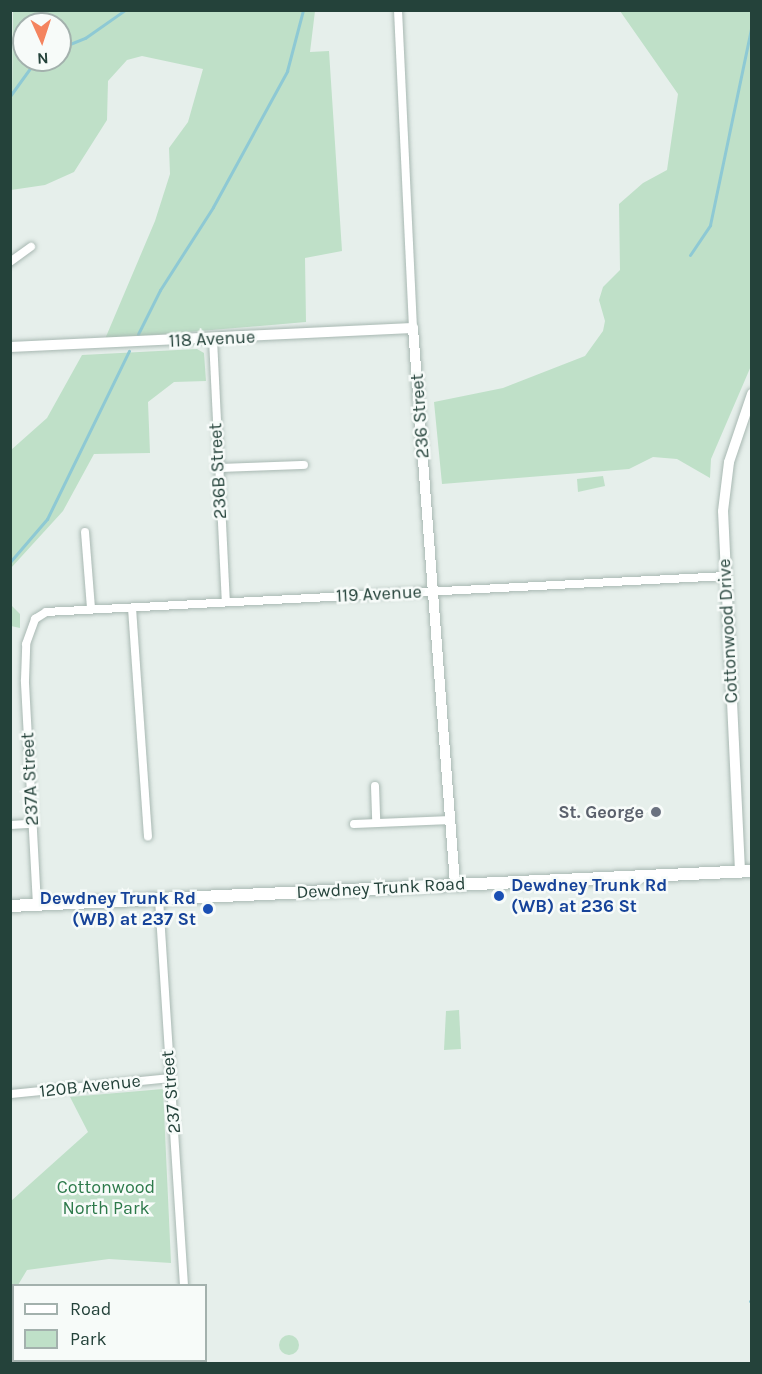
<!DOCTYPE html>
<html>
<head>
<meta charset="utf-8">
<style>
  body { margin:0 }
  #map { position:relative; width:762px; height:1374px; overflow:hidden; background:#e6efeb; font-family:Karla,sans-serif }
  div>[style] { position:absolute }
  .green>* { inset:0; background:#bfe0c8 }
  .round { border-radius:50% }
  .stream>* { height:3px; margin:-1.5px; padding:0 1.5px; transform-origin:1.5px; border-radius:1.5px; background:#8ec9d4 }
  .roads { filter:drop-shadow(0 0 2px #a8b8b2) drop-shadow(0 0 2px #a8b8b2) }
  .minor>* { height:8px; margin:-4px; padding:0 4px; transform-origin:4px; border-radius:4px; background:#fff }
  .tertiary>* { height:10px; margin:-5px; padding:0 5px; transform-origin:5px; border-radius:5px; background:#fff }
  .secondary>* { height:12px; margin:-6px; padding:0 6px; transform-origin:6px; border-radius:6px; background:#fff }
  .dots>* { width:16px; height:16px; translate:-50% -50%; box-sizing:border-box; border:3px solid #f7fbf9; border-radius:50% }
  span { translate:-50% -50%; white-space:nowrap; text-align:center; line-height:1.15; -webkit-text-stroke:5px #f7fbf9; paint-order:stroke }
  .street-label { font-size:18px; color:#24423a }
  .worship-label { font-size:18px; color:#5b616d; font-weight:700 }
  .right { translate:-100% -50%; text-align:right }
  .transit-label { font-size:18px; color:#164399; font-weight:700 }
  .left { translate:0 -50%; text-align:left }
  .park-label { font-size:18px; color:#2d7a4b }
  .frame { position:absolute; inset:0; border:12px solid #24423a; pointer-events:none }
  .legend { position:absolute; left:12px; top:1284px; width:195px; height:78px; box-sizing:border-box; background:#f7fbf9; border:2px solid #a3b1ad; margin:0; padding:8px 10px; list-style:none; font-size:18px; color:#24423a }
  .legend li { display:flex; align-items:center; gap:12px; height:30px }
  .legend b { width:30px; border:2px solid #a3b1ad }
  .north { position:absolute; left:12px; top:12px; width:60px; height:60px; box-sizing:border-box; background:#f7fbf9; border:2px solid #a3b1ad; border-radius:50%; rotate:177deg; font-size:16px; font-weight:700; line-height:24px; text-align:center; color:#24423a }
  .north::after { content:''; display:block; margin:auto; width:21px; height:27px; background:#f4845f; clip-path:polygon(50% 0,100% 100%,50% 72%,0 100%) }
</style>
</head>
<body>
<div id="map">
  <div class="green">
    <div style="clip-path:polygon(evenodd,13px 10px,315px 11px,310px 52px,329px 51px,342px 251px,305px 258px,306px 322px,105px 339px,155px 221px,170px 174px,169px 148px,188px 122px,203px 69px,142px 56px,127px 60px,108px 81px,107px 120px,74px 172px,45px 185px,11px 190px,13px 10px,24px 24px,60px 24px,60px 60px,24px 60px,24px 24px)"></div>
    <div style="clip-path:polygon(620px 11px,751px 11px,751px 366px,711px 459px,710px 478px,677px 459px,653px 457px,629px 469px,442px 484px,434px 402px,503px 388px,585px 356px,603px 331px,605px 321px,599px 300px,603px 287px,620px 270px,619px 204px,643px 183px,667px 170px,678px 94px)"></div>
    <div style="clip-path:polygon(197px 349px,204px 353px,206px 381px,174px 382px,148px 402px,150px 453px,94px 454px,63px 511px,11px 568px,11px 450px,47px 418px,82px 355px)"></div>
    <div style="clip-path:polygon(603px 476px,605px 486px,578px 492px,577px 479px)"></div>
    <div style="clip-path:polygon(10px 604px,20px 614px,20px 628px,11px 626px)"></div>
    <div style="clip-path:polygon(459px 1010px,461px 1049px,444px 1050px,446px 1011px)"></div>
    <div style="clip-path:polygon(163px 1089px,171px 1263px,109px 1259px,27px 1270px,18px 1285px,14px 1286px,11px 1299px,11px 1201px,88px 1132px,70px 1097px)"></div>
    <div class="round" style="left:279px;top:1335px;width:20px;height:20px"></div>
  </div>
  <div class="stream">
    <div style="left:60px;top:48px;width:27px;rotate:-22deg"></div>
    <div style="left:85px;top:38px;width:49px;rotate:-35deg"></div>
    <div style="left:10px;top:96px;width:44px;rotate:-54.2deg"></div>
    <div style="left:690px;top:255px;width:36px;rotate:-56deg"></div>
    <div style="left:710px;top:225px;width:205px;rotate:-78.2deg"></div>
    <div style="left:138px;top:334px;width:49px;rotate:-63.4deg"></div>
    <div style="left:160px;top:290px;width:98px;rotate:-57.4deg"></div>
    <div style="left:213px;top:207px;width:155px;rotate:-61.4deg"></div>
    <div style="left:287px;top:71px;width:63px;rotate:-75.3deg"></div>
    <div style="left:10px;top:562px;width:57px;rotate:-49.3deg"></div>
    <div style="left:47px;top:519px;width:187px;rotate:-64deg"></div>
    <div style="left:750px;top:1301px;width:2px"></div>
  </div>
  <div class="roads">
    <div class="minor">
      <div style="left:398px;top:10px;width:318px;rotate:87.3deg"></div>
      <div style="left:10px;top:262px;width:26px;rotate:-36deg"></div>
      <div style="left:213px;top:339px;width:263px;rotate:87.2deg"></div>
      <div style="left:217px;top:468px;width:87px;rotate:-2deg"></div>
      <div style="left:85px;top:532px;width:77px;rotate:85.5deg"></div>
      <div style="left:132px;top:608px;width:229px;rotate:86deg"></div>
      <div style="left:375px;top:786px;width:37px;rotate:88deg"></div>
      <div style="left:354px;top:824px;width:97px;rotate:-2.4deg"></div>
      <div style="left:10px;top:825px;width:22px;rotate:-3deg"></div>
      <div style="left:159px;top:899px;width:388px;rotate:86.3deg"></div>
      <div style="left:37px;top:905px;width:225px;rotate:-93.1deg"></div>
      <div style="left:25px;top:680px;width:36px;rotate:-88deg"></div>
      <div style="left:26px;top:644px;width:27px;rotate:-70deg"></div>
      <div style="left:35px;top:619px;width:13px;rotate:-32deg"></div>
      <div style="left:46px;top:612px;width:680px;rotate:-3.03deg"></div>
      <div style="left:10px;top:1094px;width:160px;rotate:-5.7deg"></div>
      <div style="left:189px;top:1360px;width:4px;rotate:90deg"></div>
    </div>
    <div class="tertiary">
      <div style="left:10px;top:347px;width:403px;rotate:-2.7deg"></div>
      <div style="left:413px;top:328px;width:558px;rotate:85.68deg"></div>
      <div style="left:740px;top:871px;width:360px;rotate:-92.7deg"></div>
      <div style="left:723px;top:511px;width:49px;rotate:-83deg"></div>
      <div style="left:729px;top:462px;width:72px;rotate:-71.3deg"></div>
    </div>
    <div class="secondary">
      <div style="left:10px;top:906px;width:743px;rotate:-2.7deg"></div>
    </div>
  </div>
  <div class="dots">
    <div style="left:656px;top:812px;background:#6b7280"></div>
    <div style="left:499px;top:896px;background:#1a4fb4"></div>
    <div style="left:208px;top:909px;background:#1a4fb4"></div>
  </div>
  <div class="street-label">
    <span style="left:212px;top:339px;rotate:-3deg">118 Avenue</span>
    <span style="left:420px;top:416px;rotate:-94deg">236 Street</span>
    <span style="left:218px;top:471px;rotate:-93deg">236B Street</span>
    <span style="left:379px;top:594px;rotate:-3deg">119 Avenue</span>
    <span style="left:728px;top:631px;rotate:-93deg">Cottonwood Drive</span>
    <span style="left:30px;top:779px;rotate:-93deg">237A Street</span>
    <span style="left:381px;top:888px;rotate:-3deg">Dewdney Trunk Road</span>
    <span style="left:90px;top:1086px;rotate:-6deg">120B Avenue</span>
    <span style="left:171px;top:1092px;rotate:-95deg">237 Street</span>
  </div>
  <div class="worship-label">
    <span class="right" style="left:644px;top:812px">St. George</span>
  </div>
  <div class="transit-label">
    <span class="left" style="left:511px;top:896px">Dewdney Trunk Rd<br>(WB) at 236 St</span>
    <span class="right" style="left:196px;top:909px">Dewdney Trunk Rd<br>(WB) at 237 St</span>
  </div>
  <div class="park-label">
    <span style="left:106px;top:1198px">Cottonwood<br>North Park</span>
  </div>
  <div class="frame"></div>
  <ul class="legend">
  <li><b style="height:8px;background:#fff"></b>Road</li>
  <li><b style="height:16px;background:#bfe0c8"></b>Park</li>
  </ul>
  <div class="north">N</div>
</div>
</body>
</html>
